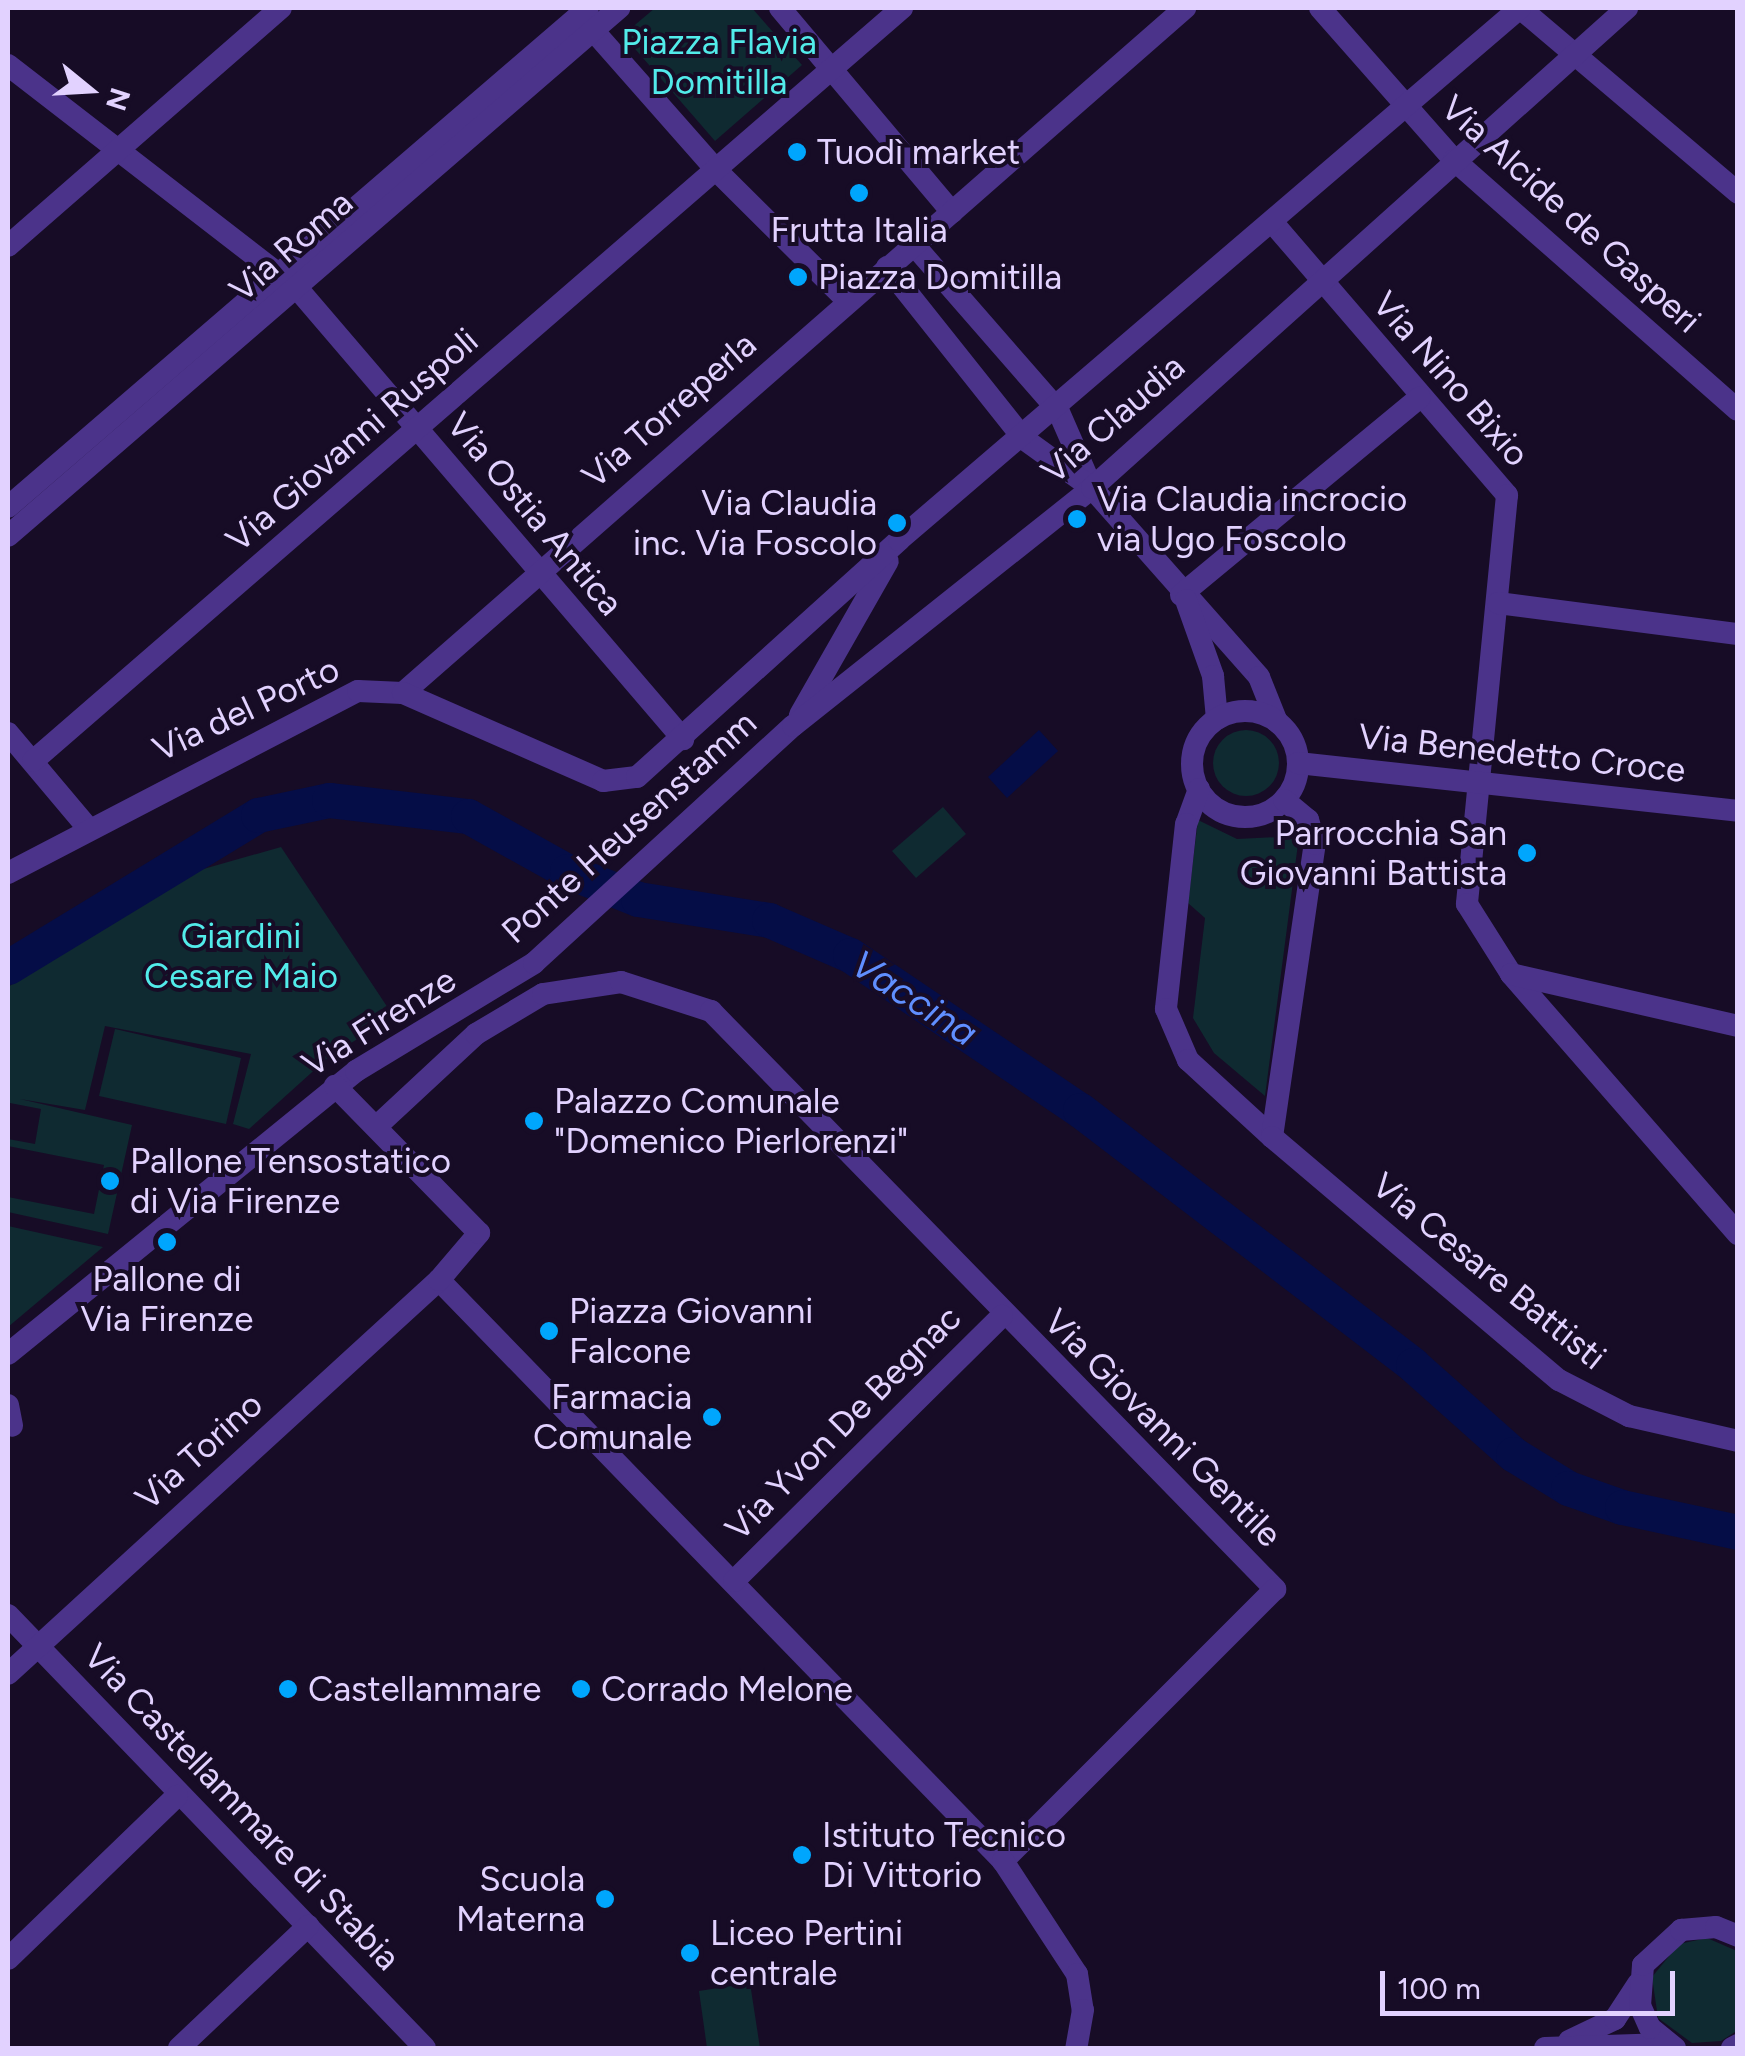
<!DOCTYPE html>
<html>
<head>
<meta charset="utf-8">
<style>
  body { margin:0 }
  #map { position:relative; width:1745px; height:2056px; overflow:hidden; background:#170c26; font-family:Figtree,sans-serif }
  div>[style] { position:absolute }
  .green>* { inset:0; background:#0f2a31 }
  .round { border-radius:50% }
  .water>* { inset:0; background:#050d47 }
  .river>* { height:35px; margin:-17.5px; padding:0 17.5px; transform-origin:17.5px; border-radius:17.5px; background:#050d47 }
  .minor>* { height:22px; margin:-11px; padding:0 11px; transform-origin:11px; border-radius:11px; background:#4b338a }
  .minor>.ring { margin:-11px; padding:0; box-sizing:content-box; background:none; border:22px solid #4b338a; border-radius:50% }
  .dots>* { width:28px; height:28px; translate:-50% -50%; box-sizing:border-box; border:5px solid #170c26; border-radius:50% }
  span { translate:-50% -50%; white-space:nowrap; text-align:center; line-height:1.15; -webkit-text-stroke:8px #170c26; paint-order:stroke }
  .park-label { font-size:35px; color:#52ebea }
  .poi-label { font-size:35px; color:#e2d2ff }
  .left { translate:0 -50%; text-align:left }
  .right { translate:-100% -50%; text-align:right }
  .street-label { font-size:35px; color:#e2d2ff }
  .water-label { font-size:38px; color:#608fff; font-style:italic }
  .frame { position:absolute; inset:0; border:10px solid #e2d2ff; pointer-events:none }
  .north { position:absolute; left:40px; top:40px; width:100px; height:100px; -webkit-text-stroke:8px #170c26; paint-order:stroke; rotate:108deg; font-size:28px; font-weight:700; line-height:40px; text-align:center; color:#e2d2ff }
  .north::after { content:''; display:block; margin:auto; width:35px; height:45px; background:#e2d2ff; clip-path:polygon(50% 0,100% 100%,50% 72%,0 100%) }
  .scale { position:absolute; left:1380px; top:1971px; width:295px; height:45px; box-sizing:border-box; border:5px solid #e2d2ff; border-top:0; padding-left:12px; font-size:30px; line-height:35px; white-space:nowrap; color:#e2d2ff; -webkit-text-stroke:8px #170c26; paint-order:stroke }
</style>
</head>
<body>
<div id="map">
  <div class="green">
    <div style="clip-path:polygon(655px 8px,752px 8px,802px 65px,715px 141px,623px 35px)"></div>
    <div class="round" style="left:1213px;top:730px;width:66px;height:66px"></div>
    <div style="clip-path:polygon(943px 807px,966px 834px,916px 878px,892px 851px)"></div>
    <div style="clip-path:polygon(1198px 820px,1237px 839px,1299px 836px,1265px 1096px,1214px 1053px,1193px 1018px,1205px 918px,1188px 903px)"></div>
    <div style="clip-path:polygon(281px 847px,394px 1017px,331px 1055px,249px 1129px,233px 1124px,251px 1054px,105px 1026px,85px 1110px,20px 1099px,132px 1125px,108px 1234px,8px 1212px,8px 1197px,94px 1214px,104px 1165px,8px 1146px,8px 1139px,35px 1144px,41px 1109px,10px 1103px,8px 1114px,8px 987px,186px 874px)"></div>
    <div style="clip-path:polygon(115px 1029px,241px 1058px,226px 1124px,99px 1096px)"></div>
    <div style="clip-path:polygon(8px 1226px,103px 1247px,8px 1327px)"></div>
    <div style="clip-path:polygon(1707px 1938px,1737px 1951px,1738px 2030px,1721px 2041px,1692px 2043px,1658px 2018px,1652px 1977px,1679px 1944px)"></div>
    <div style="clip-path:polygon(750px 1983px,760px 2048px,707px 2048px,699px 1991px)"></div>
  </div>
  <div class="water">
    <div style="clip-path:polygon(1039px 730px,1058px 751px,1007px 798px,988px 777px)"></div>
  </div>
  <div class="river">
    <div style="left:8px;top:967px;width:293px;rotate:-31.3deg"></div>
    <div style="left:258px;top:815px;width:73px;rotate:-11.9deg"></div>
    <div style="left:329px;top:800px;width:140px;rotate:6.6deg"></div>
    <div style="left:468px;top:816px;width:113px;rotate:29.1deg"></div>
    <div style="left:567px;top:871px;width:76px;rotate:21.5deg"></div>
    <div style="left:638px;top:899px;width:133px;rotate:9.1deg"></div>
    <div style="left:769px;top:920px;width:88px;rotate:23.4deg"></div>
    <div style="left:850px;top:955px;width:277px;rotate:34deg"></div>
    <div style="left:1080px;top:1110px;width:419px;rotate:37.4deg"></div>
    <div style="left:1413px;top:1365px;width:134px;rotate:41.7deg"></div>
    <div style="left:1513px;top:1454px;width:65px;rotate:31.7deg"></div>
    <div style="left:1568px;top:1488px;width:57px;rotate:19.4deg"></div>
    <div style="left:1622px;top:1507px;width:119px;rotate:12.2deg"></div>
  </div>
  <div class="minor">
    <div style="left:780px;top:8px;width:267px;rotate:49.9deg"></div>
    <div style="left:1320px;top:8px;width:203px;rotate:48.6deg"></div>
    <div style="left:1454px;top:160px;width:378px;rotate:41.4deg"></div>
    <div style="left:1520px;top:8px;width:286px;rotate:40.3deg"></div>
    <div style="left:584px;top:20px;width:201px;rotate:48.6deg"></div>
    <div style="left:717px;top:171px;width:185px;rotate:44.8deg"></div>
    <div style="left:8px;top:65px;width:365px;rotate:37.7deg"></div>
    <div style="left:297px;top:288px;width:594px;rotate:49.44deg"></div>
    <div style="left:1273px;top:223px;width:359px;rotate:49.3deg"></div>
    <div style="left:1507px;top:495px;width:411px;rotate:95.6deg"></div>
    <div style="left:1467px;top:904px;width:83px;rotate:57.8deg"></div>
    <div style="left:1511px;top:974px;width:345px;rotate:48.9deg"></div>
    <div style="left:914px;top:245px;width:219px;rotate:48.9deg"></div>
    <div style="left:1058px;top:410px;width:85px;rotate:66.4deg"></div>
    <div style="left:1092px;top:488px;width:252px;rotate:48.5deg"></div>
    <div style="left:1259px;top:677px;width:48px;rotate:68.2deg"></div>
    <div style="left:8px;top:246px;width:362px;rotate:-41.1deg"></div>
    <div style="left:887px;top:267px;width:220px;rotate:51.5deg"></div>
    <div style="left:1024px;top:439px;width:84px;rotate:35.8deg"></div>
    <div style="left:8px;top:507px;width:765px;rotate:-40.71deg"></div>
    <div style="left:8px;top:536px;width:808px;rotate:-40.83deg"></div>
    <div style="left:1181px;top:595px;width:310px;rotate:-39.6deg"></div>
    <div style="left:1186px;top:600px;width:81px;rotate:70.4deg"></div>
    <div style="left:1213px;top:676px;width:43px;rotate:84.7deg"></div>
    <div style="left:1498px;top:603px;width:242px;rotate:7.4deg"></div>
    <div style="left:403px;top:693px;width:1040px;rotate:-41.22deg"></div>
    <div class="ring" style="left:1192px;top:711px;width:84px;height:84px"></div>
    <div style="left:800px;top:715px;width:177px;rotate:-60.3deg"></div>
    <div style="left:8px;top:733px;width:124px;rotate:49.9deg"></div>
    <div style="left:33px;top:761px;width:1150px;rotate:-40.91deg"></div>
    <div style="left:1298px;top:763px;width:443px;rotate:6.2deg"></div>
    <div style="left:1199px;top:789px;width:37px;rotate:110deg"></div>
    <div style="left:1186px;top:824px;width:186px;rotate:96.2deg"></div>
    <div style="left:1166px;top:1009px;width:56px;rotate:66.7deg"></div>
    <div style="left:1188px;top:1060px;width:114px;rotate:42.5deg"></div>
    <div style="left:1272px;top:1137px;width:296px;rotate:-81.7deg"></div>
    <div style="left:1315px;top:844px;width:25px;rotate:-106deg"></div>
    <div style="left:1308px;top:820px;width:31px;rotate:-140deg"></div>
    <div style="left:8px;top:873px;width:394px;rotate:-27.5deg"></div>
    <div style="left:358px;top:691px;width:45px;rotate:2.5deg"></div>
    <div style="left:403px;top:693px;width:219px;rotate:23.7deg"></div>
    <div style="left:603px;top:781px;width:34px;rotate:-7deg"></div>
    <div style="left:637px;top:777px;width:353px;rotate:-42.1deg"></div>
    <div style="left:899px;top:540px;width:818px;rotate:-40.59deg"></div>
    <div style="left:1511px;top:974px;width:233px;rotate:12.9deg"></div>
    <div style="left:377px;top:1126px;width:135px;rotate:-42.9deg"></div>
    <div style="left:476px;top:1034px;width:78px;rotate:-30.8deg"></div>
    <div style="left:543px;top:994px;width:79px;rotate:-8.7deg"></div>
    <div style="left:621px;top:982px;width:95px;rotate:17.9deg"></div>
    <div style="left:711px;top:1011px;width:808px;rotate:45.7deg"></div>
    <div style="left:1275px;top:1589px;width:385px;rotate:135deg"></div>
    <div style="left:1272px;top:1137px;width:376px;rotate:40.3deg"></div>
    <div style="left:1559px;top:1380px;width:79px;rotate:27.2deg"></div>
    <div style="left:1629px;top:1416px;width:112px;rotate:12.9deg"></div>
    <div style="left:439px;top:1280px;width:810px;rotate:45.85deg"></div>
    <div style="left:1003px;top:1861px;width:135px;rotate:56.8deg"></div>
    <div style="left:1077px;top:1974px;width:36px;rotate:81deg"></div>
    <div style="left:1083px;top:2010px;width:39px;rotate:100deg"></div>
    <div style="left:8px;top:1354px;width:449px;rotate:-39.1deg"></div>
    <div style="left:356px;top:1071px;width:208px;rotate:-31.2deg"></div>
    <div style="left:534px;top:963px;width:351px;rotate:-42.5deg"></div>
    <div style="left:793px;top:726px;width:382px;rotate:-38.5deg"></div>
    <div style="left:1092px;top:488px;width:719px;rotate:-41.9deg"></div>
    <div style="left:8px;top:1405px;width:21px;rotate:79deg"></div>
    <div style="left:734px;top:1581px;width:377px;rotate:-44.7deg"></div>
    <div style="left:8px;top:1615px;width:601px;rotate:46.08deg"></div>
    <div style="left:8px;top:1674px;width:584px;rotate:-42.43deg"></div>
    <div style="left:439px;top:1280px;width:62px;rotate:-49.6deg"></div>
    <div style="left:479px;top:1233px;width:206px;rotate:-134.4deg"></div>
    <div style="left:8px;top:1959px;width:235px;rotate:-44deg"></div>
    <div style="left:1569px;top:2041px;width:51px;rotate:-25.6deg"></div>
    <div style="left:1615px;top:2019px;width:42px;rotate:-56.7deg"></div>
    <div style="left:179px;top:2048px;width:178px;rotate:-43.4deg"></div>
    <div style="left:1545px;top:2048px;width:121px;rotate:-1.9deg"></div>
    <div style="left:1675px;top:2048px;width:32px;rotate:-141deg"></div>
    <div style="left:1650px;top:2028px;width:24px;rotate:-114deg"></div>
    <div style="left:1640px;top:2006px;width:41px;rotate:-85.8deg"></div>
    <div style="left:1643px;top:1965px;width:52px;rotate:-42.6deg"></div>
    <div style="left:1681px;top:1930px;width:35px;rotate:-5deg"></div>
    <div style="left:1716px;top:1927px;width:24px;rotate:22deg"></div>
    <div style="left:1732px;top:2048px;width:7px;rotate:-27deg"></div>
  </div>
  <div class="dots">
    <div style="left:797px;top:152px;background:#00a6fd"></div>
    <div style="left:859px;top:193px;background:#00a6fd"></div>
    <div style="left:798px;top:277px;background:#00a6fd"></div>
    <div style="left:1077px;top:519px;background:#00a6fd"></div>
    <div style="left:897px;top:523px;background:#00a6fd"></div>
    <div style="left:1527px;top:853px;background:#00a6fd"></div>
    <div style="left:534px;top:1121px;background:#00a6fd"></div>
    <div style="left:110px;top:1181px;background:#00a6fd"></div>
    <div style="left:167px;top:1242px;background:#00a6fd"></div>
    <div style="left:549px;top:1331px;background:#00a6fd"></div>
    <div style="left:712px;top:1417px;background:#00a6fd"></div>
    <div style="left:288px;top:1689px;background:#00a6fd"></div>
    <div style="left:581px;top:1689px;background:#00a6fd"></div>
    <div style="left:802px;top:1855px;background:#00a6fd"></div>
    <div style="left:605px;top:1899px;background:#00a6fd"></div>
    <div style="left:690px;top:1953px;background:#00a6fd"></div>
  </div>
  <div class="park-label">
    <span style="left:719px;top:62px">Piazza Flavia<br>Domitilla</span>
    <span style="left:241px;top:956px">Giardini<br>Cesare Maio</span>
  </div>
  <div class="poi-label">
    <span class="left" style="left:817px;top:152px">Tuodì market</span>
    <span style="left:859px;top:230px">Frutta Italia</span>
    <span class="left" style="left:818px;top:277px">Piazza Domitilla</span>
    <span class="left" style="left:1097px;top:519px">Via Claudia incrocio<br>via Ugo Foscolo</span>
    <span class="right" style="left:877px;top:523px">Via Claudia<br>inc. Via Foscolo</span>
    <span class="right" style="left:1507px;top:853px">Parrocchia San<br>Giovanni Battista</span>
    <span class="left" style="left:554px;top:1121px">Palazzo Comunale<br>"Domenico Pierlorenzi"</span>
    <span class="left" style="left:130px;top:1181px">Pallone Tensostatico<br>di Via Firenze</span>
    <span style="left:167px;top:1299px">Pallone di<br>Via Firenze</span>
    <span class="left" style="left:569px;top:1331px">Piazza Giovanni<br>Falcone</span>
    <span class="right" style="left:692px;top:1417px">Farmacia<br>Comunale</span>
    <span class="left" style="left:308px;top:1689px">Castellammare</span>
    <span class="left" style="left:601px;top:1689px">Corrado Melone</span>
    <span class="left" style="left:822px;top:1855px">Istituto Tecnico<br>Di Vittorio</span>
    <span class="right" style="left:585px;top:1899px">Scuola<br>Materna</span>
    <span class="left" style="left:710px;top:1953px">Liceo Pertini<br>centrale</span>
  </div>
  <div class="street-label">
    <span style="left:1571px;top:214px;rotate:42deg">Via Alcide de Gasperi</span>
    <span style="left:291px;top:246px;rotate:-41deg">Via Roma</span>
    <span style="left:1451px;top:379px;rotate:49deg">Via Nino Bixio</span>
    <span style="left:669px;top:410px;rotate:-41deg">Via Torreperla</span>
    <span style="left:1113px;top:419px;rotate:-41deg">Via Claudia</span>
    <span style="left:352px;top:440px;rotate:-41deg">Via Giovanni Ruspoli</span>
    <span style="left:535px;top:514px;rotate:50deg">Via Ostia Antica</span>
    <span style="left:246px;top:709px;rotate:-25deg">Via del Porto</span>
    <span style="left:1522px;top:753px;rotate:6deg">Via Benedetto Croce</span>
    <span style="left:629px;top:827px;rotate:-42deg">Ponte Heusenstamm</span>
    <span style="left:379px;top:1022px;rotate:-32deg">Via Firenze</span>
    <span style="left:1489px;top:1271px;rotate:39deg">Via Cesare Battisti</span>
    <span style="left:843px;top:1423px;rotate:-45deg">Via Yvon De Begnac</span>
    <span style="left:1163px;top:1428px;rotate:45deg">Via Giovanni Gentile</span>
    <span style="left:199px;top:1451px;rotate:-42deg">Via Torino</span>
    <span style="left:242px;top:1807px;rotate:46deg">Via Castellammare di Stabia</span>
  </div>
  <div class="water-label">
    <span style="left:914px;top:999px;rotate:33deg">Vaccina</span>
  </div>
  <div class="frame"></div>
  <div class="north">N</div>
  <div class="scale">100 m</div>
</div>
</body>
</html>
